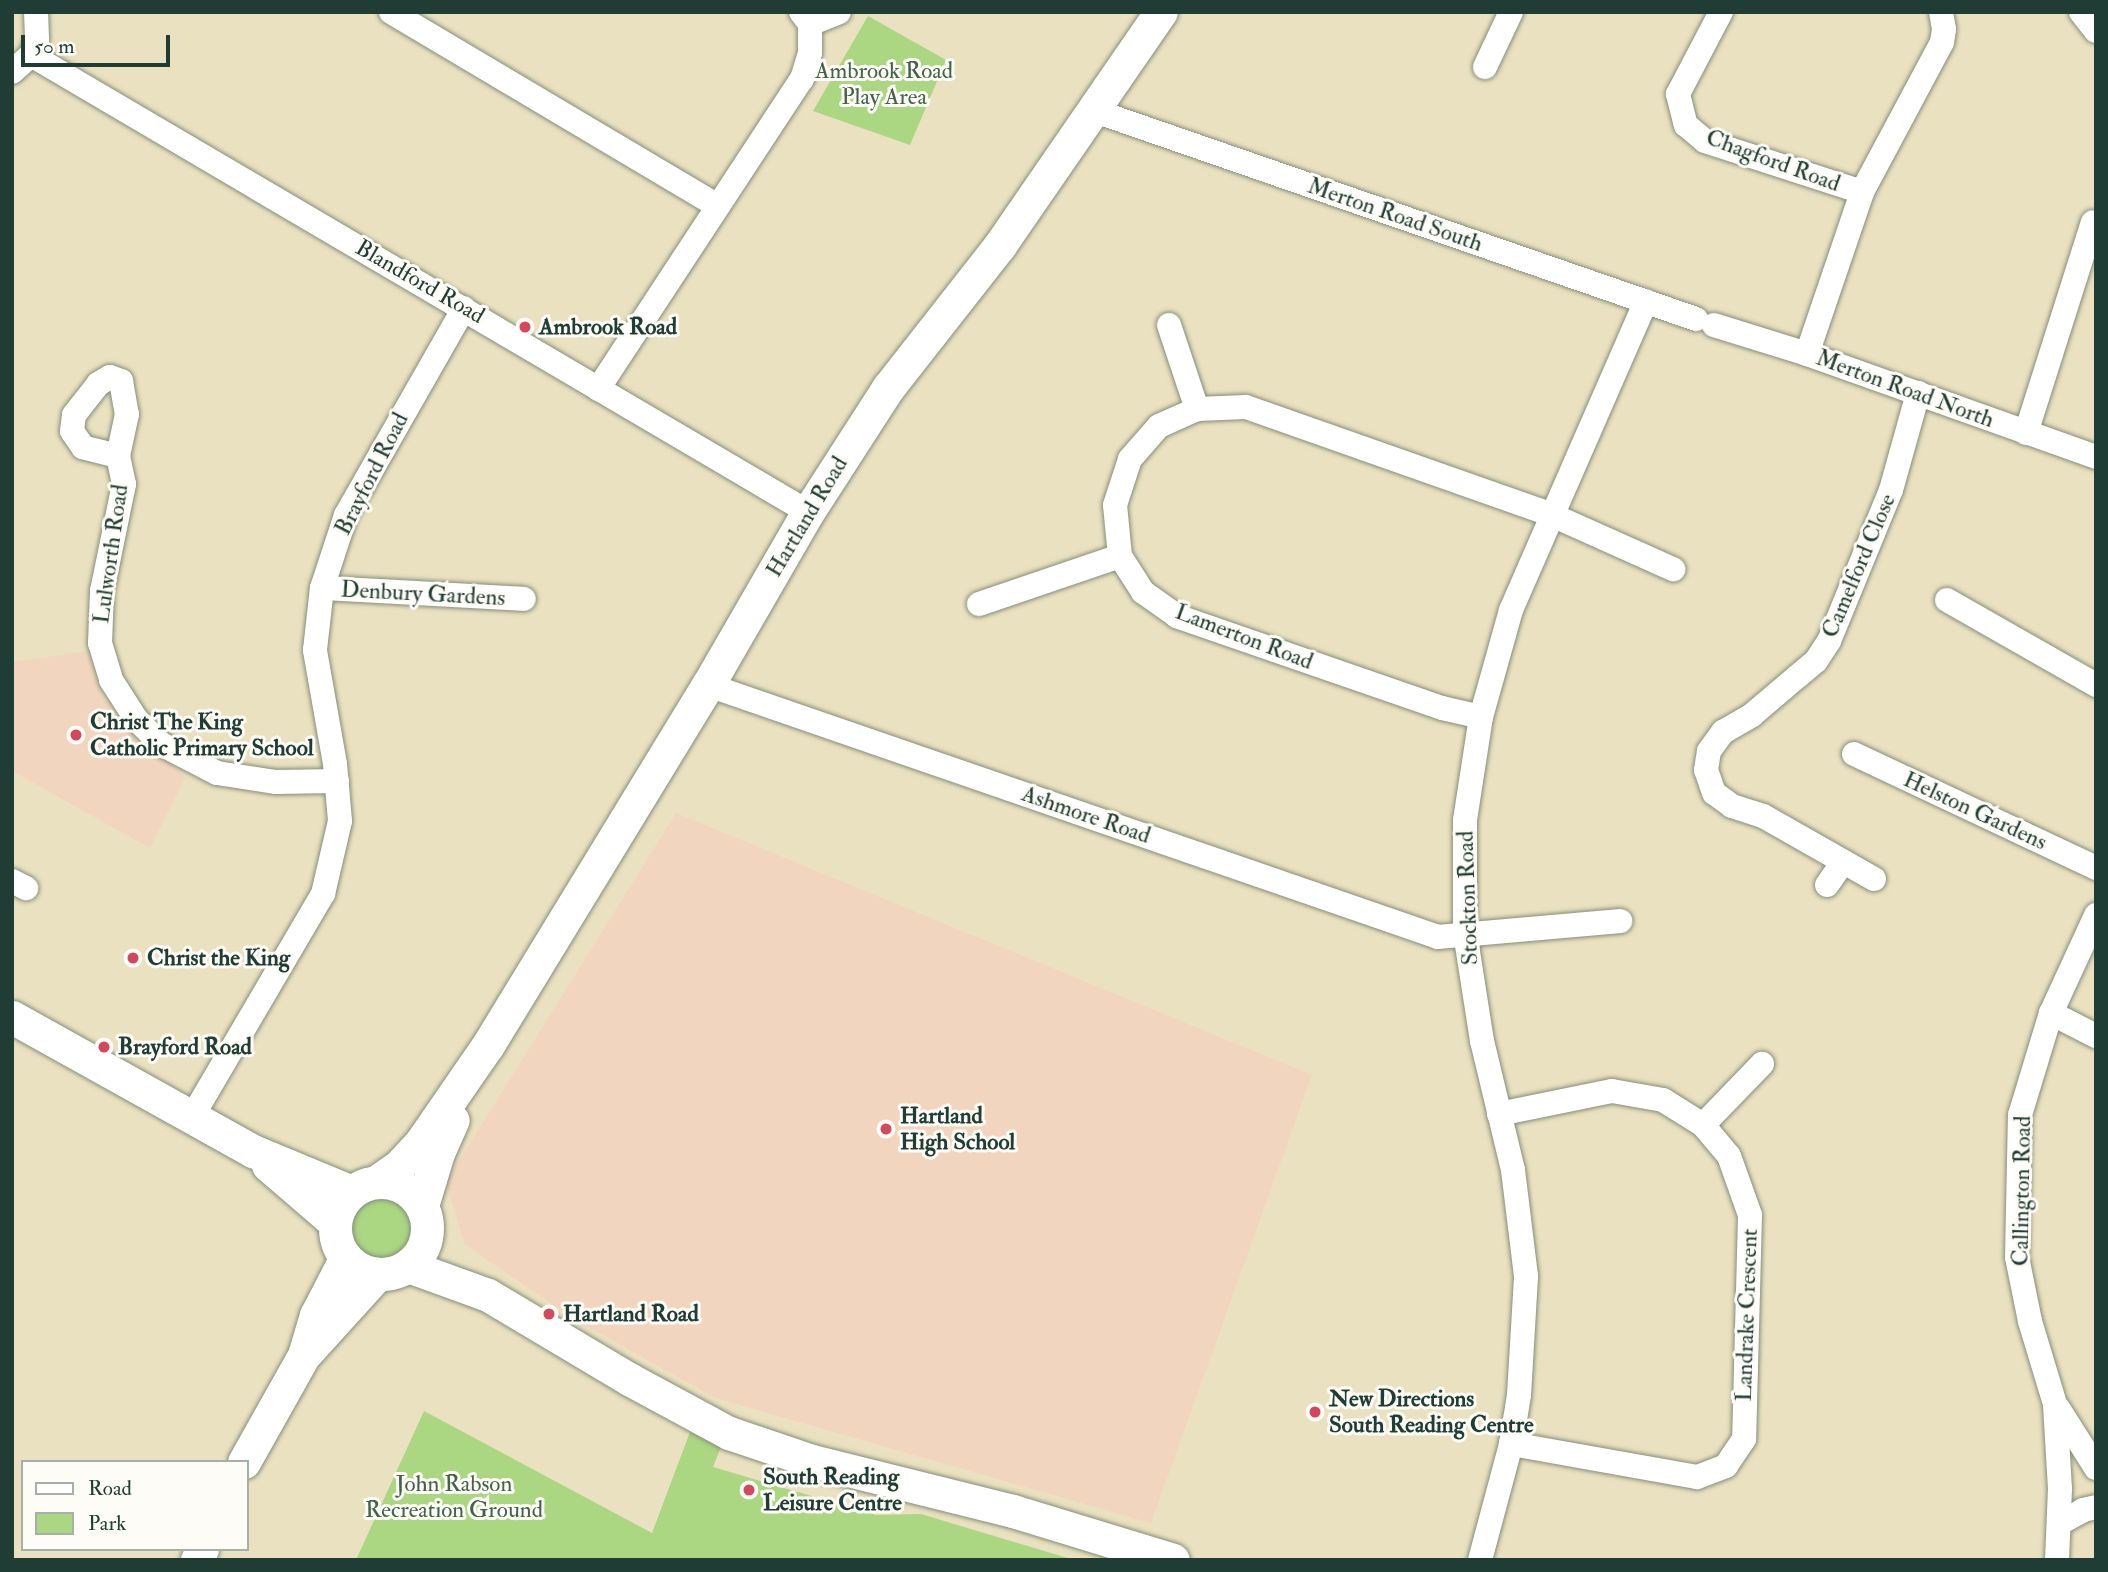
<!DOCTYPE html>
<html>
<head>
<meta charset="utf-8">
<style>
  body { margin:0 }
  #map { position:relative; width:2108px; height:1572px; overflow:hidden; background:#eae1c0; font-family:"IM FELL Double Pica",serif }
  div>[style] { position:absolute }
  .built>* { inset:0; background:#f2d5be }
  .green>* { inset:0; background:#abd682 }
  .round { border-radius:50% }
  .roads { filter:drop-shadow(0 0 2px #848f7a) drop-shadow(0 0 2px #848f7a) }
  .street>* { height:24px; margin:-12px; padding:0 12px; transform-origin:12px; border-radius:12px; background:#fff }
  .secondary>* { height:33px; margin:-16.5px; padding:0 16.5px; transform-origin:16.5px; border-radius:16.5px; background:#fff }
  .secondary>.ring { margin:-16.5px; padding:0; box-sizing:content-box; background:none; border:33px solid #fff; border-radius:50% }
  .dots>* { width:19px; height:19px; translate:-50% -50%; box-sizing:border-box; border:4px solid #fdfcf7; border-radius:50% }
  span { translate:-50% -50%; white-space:nowrap; text-align:center; line-height:1.15; -webkit-text-stroke:6px #fdfcf7; paint-order:stroke }
  .park-label { font-size:23px; color:#426348 }
  .street-label { font-size:23px; color:#1f3d34 }
  .poi-label { font-size:23px; color:#1f3d34; font-weight:700 }
  .left { translate:0 -50%; text-align:left }
  .frame { position:absolute; inset:0; border:14px solid #1f3d34; pointer-events:none }
  .legend { position:absolute; left:21px; top:1460px; width:228px; height:91px; box-sizing:border-box; background:#fdfcf7; border:2px solid #a4b0a9; margin:0; padding:9px 12px; list-style:none; font-size:21px; color:#1f3d34 }
  .legend li { display:flex; align-items:center; gap:14px; height:35px }
  .legend b { width:35px; border:2px solid #a4b0a9 }
  .scale { position:absolute; left:21px; top:35px; width:149px; height:32px; box-sizing:border-box; border:4px solid #1f3d34; border-top:0; padding-left:9px; font-size:21px; line-height:24px; white-space:nowrap; color:#1f3d34; -webkit-text-stroke:5px #fdfcf7; paint-order:stroke }
</style>
</head>
<body>
<div id="map">
  <div class="built">
    <div style="clip-path:polygon(88px 651px,102px 698px,185px 778px,150px 848px,12px 771px,12px 662px)"></div>
    <div style="clip-path:polygon(676px 813px,1312px 1075px,1151px 1523px,715px 1398px,571px 1317px,464px 1244px,446px 1182px)"></div>
  </div>
  <div class="green">
    <div style="clip-path:polygon(868px 16px,946px 60px,910px 145px,813px 111px)"></div>
    <div class="round" style="left:346px;top:1192px;width:72px;height:72px"></div>
    <div style="clip-path:polygon(424px 1411px,652px 1533px,690px 1432px,721px 1447px,713px 1467px,876px 1515px,921px 1514px,1074px 1560px,356px 1560px)"></div>
  </div>
  <div class="roads">
    <div class="street">
      <div style="left:391px;top:12px;width:380px;rotate:30.7deg"></div>
      <div style="left:1721px;top:12px;width:93px;rotate:117.7deg"></div>
      <div style="left:1678px;top:94px;width:32px;rotate:76deg"></div>
      <div style="left:1686px;top:125px;width:25px;rotate:40deg"></div>
      <div style="left:1705px;top:141px;width:165px;rotate:18deg"></div>
      <div style="left:2081px;top:12px;width:24px;rotate:52deg"></div>
      <div style="left:810px;top:24px;width:31px;rotate:-22deg"></div>
      <div style="left:31px;top:55px;width:901px;rotate:30.46deg"></div>
      <div style="left:1485px;top:67px;width:61px;rotate:-64.7deg"></div>
      <div style="left:12px;top:72px;width:25px;rotate:-42deg"></div>
      <div style="left:31px;top:55px;width:17px;rotate:-69deg"></div>
      <div style="left:37px;top:39px;width:27px;rotate:-92deg"></div>
      <div style="left:1095px;top:111px;width:636px;rotate:19.09deg"></div>
      <div style="left:1169px;top:325px;width:89px;rotate:71.6deg"></div>
      <div style="left:1714px;top:325px;width:97px;rotate:17.3deg"></div>
      <div style="left:1807px;top:354px;width:307px;rotate:19.6deg"></div>
      <div style="left:1807px;top:354px;width:171px;rotate:-71.2deg"></div>
      <div style="left:1862px;top:192px;width:170px;rotate:-61.9deg"></div>
      <div style="left:1942px;top:42px;width:13px;rotate:-81deg"></div>
      <div style="left:1944px;top:29px;width:17px;rotate:-100deg"></div>
      <div style="left:598px;top:389px;width:371px;rotate:-56.7deg"></div>
      <div style="left:802px;top:79px;width:27px;rotate:-73deg"></div>
      <div style="left:810px;top:53px;width:29px;rotate:-90deg"></div>
      <div style="left:810px;top:24px;width:15px;rotate:-127deg"></div>
      <div style="left:2026px;top:433px;width:221px;rotate:-72.4deg"></div>
      <div style="left:118px;top:456px;width:36px;rotate:-166deg"></div>
      <div style="left:83px;top:447px;width:19px;rotate:-125deg"></div>
      <div style="left:72px;top:431px;width:16px;rotate:-83deg"></div>
      <div style="left:74px;top:415px;width:39px;rotate:-52deg"></div>
      <div style="left:98px;top:384px;width:14px;rotate:-30deg"></div>
      <div style="left:110px;top:377px;width:12px;rotate:20deg"></div>
      <div style="left:121px;top:381px;width:34px;rotate:80deg"></div>
      <div style="left:127px;top:414px;width:43px;rotate:102.1deg"></div>
      <div style="left:118px;top:456px;width:29px;rotate:78deg"></div>
      <div style="left:124px;top:484px;width:109px;rotate:101.6deg"></div>
      <div style="left:102px;top:591px;width:52px;rotate:92.2deg"></div>
      <div style="left:100px;top:643px;width:39px;rotate:73deg"></div>
      <div style="left:111px;top:680px;width:46px;rotate:57.3deg"></div>
      <div style="left:136px;top:719px;width:35px;rotate:45deg"></div>
      <div style="left:161px;top:744px;width:63px;rotate:27.4deg"></div>
      <div style="left:217px;top:773px;width:60px;rotate:8.7deg"></div>
      <div style="left:276px;top:782px;width:61px;rotate:-0.9deg"></div>
      <div style="left:322px;top:588px;width:202px;rotate:3.1deg"></div>
      <div style="left:1947px;top:600px;width:172px;rotate:29.7deg"></div>
      <div style="left:979px;top:604px;width:149px;rotate:-18.8deg"></div>
      <div style="left:708px;top:685px;width:772px;rotate:19.04deg"></div>
      <div style="left:1438px;top:937px;width:183px;rotate:-5deg"></div>
      <div style="left:1481px;top:717px;width:40px;rotate:-167deg"></div>
      <div style="left:1442px;top:708px;width:281px;rotate:-160.9deg"></div>
      <div style="left:1177px;top:616px;width:42px;rotate:-144.8deg"></div>
      <div style="left:1143px;top:592px;width:43px;rotate:-122.6deg"></div>
      <div style="left:1120px;top:556px;width:51px;rotate:-95.6deg"></div>
      <div style="left:1115px;top:505px;width:48px;rotate:-71.9deg"></div>
      <div style="left:1130px;top:459px;width:44px;rotate:-48.7deg"></div>
      <div style="left:1159px;top:426px;width:42px;rotate:-24.1deg"></div>
      <div style="left:1197px;top:409px;width:49px;rotate:-2.3deg"></div>
      <div style="left:1246px;top:407px;width:324px;rotate:19.4deg"></div>
      <div style="left:1552px;top:515px;width:133px;rotate:24.1deg"></div>
      <div style="left:1854px;top:754px;width:268px;rotate:25.2deg"></div>
      <div style="left:1874px;top:879px;width:128px;rotate:-150.4deg"></div>
      <div style="left:1763px;top:816px;width:33px;rotate:-162deg"></div>
      <div style="left:1732px;top:806px;width:22px;rotate:-144deg"></div>
      <div style="left:1714px;top:793px;width:24px;rotate:-109deg"></div>
      <div style="left:1706px;top:770px;width:19px;rotate:-81deg"></div>
      <div style="left:1709px;top:751px;width:24px;rotate:-54deg"></div>
      <div style="left:1723px;top:732px;width:34px;rotate:-30deg"></div>
      <div style="left:1752px;top:715px;width:60px;rotate:-40.3deg"></div>
      <div style="left:1798px;top:676px;width:23px;rotate:-40deg"></div>
      <div style="left:1816px;top:661px;width:24px;rotate:-57deg"></div>
      <div style="left:1829px;top:641px;width:163px;rotate:-67.7deg"></div>
      <div style="left:1891px;top:490px;width:101px;rotate:-74.4deg"></div>
      <div style="left:12px;top:881px;width:16px;rotate:27deg"></div>
      <div style="left:1827px;top:885px;width:28px;rotate:-55deg"></div>
      <div style="left:2051px;top:1013px;width:51px;rotate:27.1deg"></div>
      <div style="left:1499px;top:1114px;width:115px;rotate:-11.5deg"></div>
      <div style="left:1612px;top:1091px;width:52px;rotate:10deg"></div>
      <div style="left:1663px;top:1100px;width:47px;rotate:32deg"></div>
      <div style="left:1703px;top:1125px;width:40px;rotate:50deg"></div>
      <div style="left:1729px;top:1156px;width:63px;rotate:70.4deg"></div>
      <div style="left:1750px;top:1215px;width:224px;rotate:91.5deg"></div>
      <div style="left:1744px;top:1439px;width:32px;rotate:124deg"></div>
      <div style="left:1726px;top:1466px;width:31px;rotate:159deg"></div>
      <div style="left:1697px;top:1477px;width:189px;rotate:-169.9deg"></div>
      <div style="left:192px;top:1117px;width:259px;rotate:-59.6deg"></div>
      <div style="left:323px;top:894px;width:75px;rotate:-76.9deg"></div>
      <div style="left:340px;top:821px;width:57px;rotate:-95deg"></div>
      <div style="left:335px;top:764px;width:116px;rotate:-100deg"></div>
      <div style="left:315px;top:650px;width:62px;rotate:-83.6deg"></div>
      <div style="left:322px;top:588px;width:77px;rotate:-71.8deg"></div>
      <div style="left:346px;top:515px;width:238px;rotate:-60.3deg"></div>
      <div style="left:1703px;top:1125px;width:85px;rotate:-46deg"></div>
      <div style="left:2058px;top:1408px;width:71px;rotate:57.7deg"></div>
      <div style="left:2060px;top:1523px;width:26px;rotate:-29deg"></div>
      <div style="left:2083px;top:1510px;width:13px;rotate:-13deg"></div>
      <div style="left:1480px;top:1560px;width:120px;rotate:-75deg"></div>
      <div style="left:1511px;top:1444px;width:50px;rotate:-80.7deg"></div>
      <div style="left:1519px;top:1395px;width:119px;rotate:-86.6deg"></div>
      <div style="left:1526px;top:1276px;width:107px;rotate:-97deg"></div>
      <div style="left:1513px;top:1170px;width:133px;rotate:-103.5deg"></div>
      <div style="left:1482px;top:1041px;width:109px;rotate:-98.9deg"></div>
      <div style="left:1465px;top:933px;width:113px;rotate:-90deg"></div>
      <div style="left:1465px;top:820px;width:104px;rotate:-81.2deg"></div>
      <div style="left:1481px;top:717px;width:111px;rotate:-74.3deg"></div>
      <div style="left:1511px;top:610px;width:337px;rotate:-66.4deg"></div>
      <div style="left:2057px;top:1560px;width:71px;rotate:-87.6deg"></div>
      <div style="left:2060px;top:1489px;width:85px;rotate:-93.4deg"></div>
      <div style="left:2055px;top:1404px;width:87px;rotate:-106.8deg"></div>
      <div style="left:2030px;top:1321px;width:65px;rotate:-101.5deg"></div>
      <div style="left:2017px;top:1257px;width:142px;rotate:-88.8deg"></div>
      <div style="left:2020px;top:1115px;width:107px;rotate:-73.1deg"></div>
      <div style="left:2051px;top:1013px;width:108px;rotate:-65.3deg"></div>
    </div>
    <div class="secondary">
      <div style="left:12px;top:1017px;width:276px;rotate:29.1deg"></div>
      <div style="left:253px;top:1151px;width:107px;rotate:22.5deg"></div>
      <div style="left:268px;top:1165px;width:87px;rotate:40.8deg"></div>
      <div class="ring" style="left:335px;top:1182px;width:59px;height:59px"></div>
      <div style="left:376px;top:1182px;width:28px;rotate:-35deg"></div>
      <div style="left:399px;top:1166px;width:33px;rotate:-47deg"></div>
      <div style="left:421px;top:1142px;width:118px;rotate:-55.4deg"></div>
      <div style="left:488px;top:1045px;width:422px;rotate:-58.6deg"></div>
      <div style="left:708px;top:685px;width:200px;rotate:-60deg"></div>
      <div style="left:808px;top:512px;width:148px;rotate:-57.2deg"></div>
      <div style="left:888px;top:388px;width:182px;rotate:-51.9deg"></div>
      <div style="left:1000px;top:245px;width:283px;rotate:-55.4deg"></div>
      <div style="left:422px;top:1206px;width:55px;rotate:-73.2deg"></div>
      <div style="left:438px;top:1153px;width:36px;rotate:-66deg"></div>
      <div style="left:408px;top:1266px;width:85px;rotate:19.9deg"></div>
      <div style="left:488px;top:1295px;width:164px;rotate:30.8deg"></div>
      <div style="left:629px;top:1379px;width:114px;rotate:28.4deg"></div>
      <div style="left:729px;top:1433px;width:88px;rotate:18.6deg"></div>
      <div style="left:812px;top:1461px;width:207px;rotate:14deg"></div>
      <div style="left:1013px;top:1511px;width:167px;rotate:17deg"></div>
      <div style="left:308px;top:1351px;width:103px;rotate:-47.8deg"></div>
      <div style="left:244px;top:1462px;width:123px;rotate:-60.7deg"></div>
      <div style="left:304px;top:1355px;width:42px;rotate:-73.3deg"></div>
      <div style="left:316px;top:1315px;width:63px;rotate:-62.6deg"></div>
      <div style="left:197px;top:1560px;width:12px;rotate:-66deg"></div>
    </div>
  </div>
  <div class="dots">
    <div style="left:525px;top:327px;background:#d1495b"></div>
    <div style="left:76px;top:735px;background:#d1495b"></div>
    <div style="left:133px;top:958px;background:#d1495b"></div>
    <div style="left:104px;top:1047px;background:#d1495b"></div>
    <div style="left:886px;top:1129px;background:#d1495b"></div>
    <div style="left:549px;top:1314px;background:#d1495b"></div>
    <div style="left:1315px;top:1412px;background:#d1495b"></div>
    <div style="left:749px;top:1490px;background:#d1495b"></div>
  </div>
  <div class="park-label">
    <span style="left:884px;top:84px">Ambrook Road<br>Play Area</span>
    <span style="left:454px;top:1497px">John Rabson<br>Recreation Ground</span>
  </div>
  <div class="street-label">
    <span style="left:1773px;top:161px;rotate:20deg">Chagford Road</span>
    <span style="left:1395px;top:215px;rotate:19deg">Merton Road South</span>
    <span style="left:420px;top:282px;rotate:30deg">Blandford Road</span>
    <span style="left:1905px;top:389px;rotate:20deg">Merton Road North</span>
    <span style="left:372px;top:474px;rotate:-63deg">Brayford Road</span>
    <span style="left:807px;top:517px;rotate:-59deg">Hartland Road</span>
    <span style="left:111px;top:554px;rotate:-82deg">Lulworth Road</span>
    <span style="left:1859px;top:566px;rotate:-67deg">Camelford Close</span>
    <span style="left:423px;top:594px;rotate:3deg">Denbury Gardens</span>
    <span style="left:1244px;top:637px;rotate:21deg">Lamerton Road</span>
    <span style="left:1975px;top:811px;rotate:25deg">Helston Gardens</span>
    <span style="left:1086px;top:815px;rotate:19deg">Ashmore Road</span>
    <span style="left:1468px;top:898px;rotate:-92deg">Stockton Road</span>
    <span style="left:2022px;top:1191px;rotate:-89deg">Callington Road</span>
    <span style="left:1747px;top:1315px;rotate:-88deg">Landrake Crescent</span>
  </div>
  <div class="poi-label">
    <span class="left" style="left:539px;top:327px">Ambrook Road</span>
    <span class="left" style="left:90px;top:735px">Christ The King<br>Catholic Primary School</span>
    <span class="left" style="left:147px;top:958px">Christ the King</span>
    <span class="left" style="left:118px;top:1047px">Brayford Road</span>
    <span class="left" style="left:900px;top:1129px">Hartland<br>High School</span>
    <span class="left" style="left:563px;top:1314px">Hartland Road</span>
    <span class="left" style="left:1329px;top:1412px">New Directions<br>South Reading Centre</span>
    <span class="left" style="left:763px;top:1490px">South Reading<br>Leisure Centre</span>
  </div>
  <div class="frame"></div>
  <ul class="legend">
  <li><b style="height:9px;background:#fff"></b>Road</li>
  <li><b style="height:19px;background:#abd682"></b>Park</li>
  </ul>
  <div class="scale">50 m</div>
</div>
</body>
</html>
